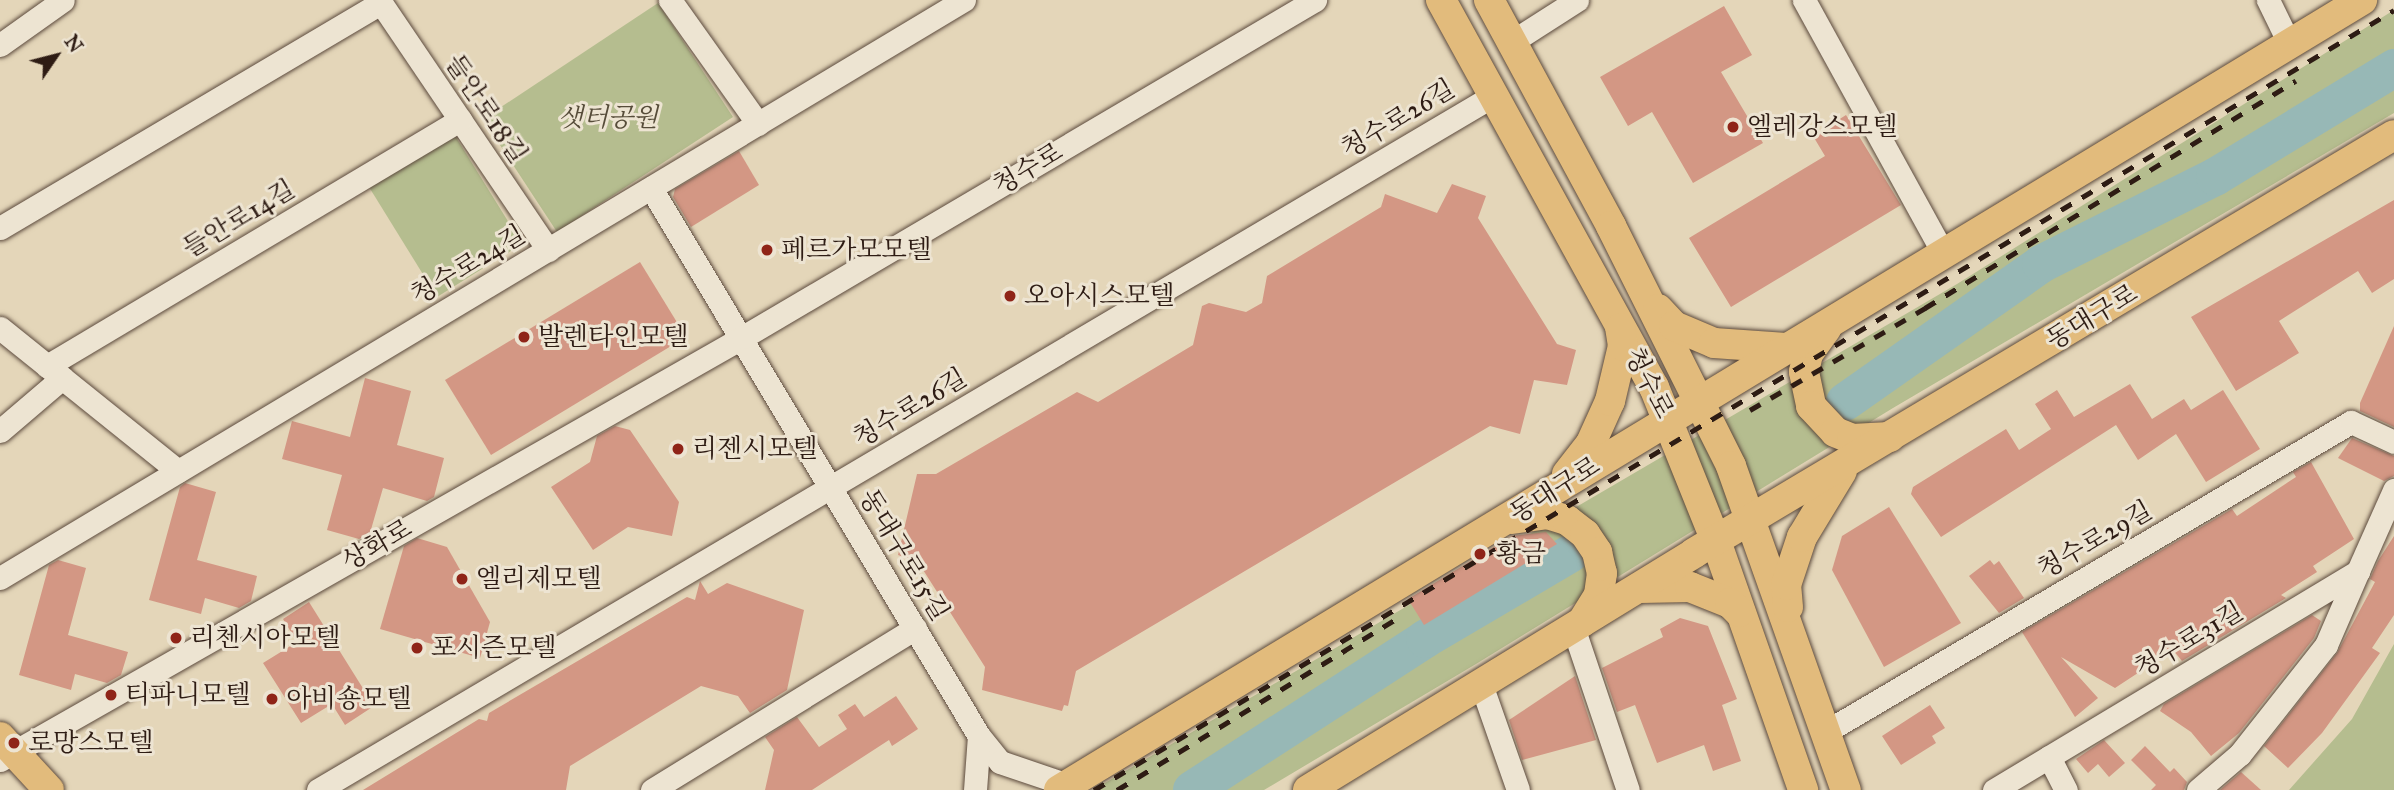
<!DOCTYPE html>
<html>
<head>
<meta charset="utf-8">
<style>
  body { margin:0 }
  #map { position:relative; width:2394px; height:790px; overflow:hidden; background:#e4d6b9; font-family:"IM FELL Great Primer","Noto Serif KR",serif }
  div>[style] { position:absolute }
  .green>* { inset:0; background:#b5bd8f }
  .river>* { height:38px; margin:-19px; padding:0 19px; transform-origin:19px; border-radius:19px; background:#97b8b6 }
  .building>* { inset:0; background:#d39784 }
  .roads { filter:drop-shadow(0 0 2px #5c4a3d) drop-shadow(0 0 2px #5c4a3d) }
  .minor>* { height:23px; margin:-11.5px; padding:0 11.5px; transform-origin:11.5px; border-radius:11.5px; background:#ede4d2 }
  .major>* { height:30px; margin:-15px; padding:0 15px; transform-origin:15px; border-radius:15px; background:#e2bb7c }
  .rail>* { height:5px; margin-top:-2.5px; transform-origin:0; background:repeating-linear-gradient(90deg,#2e1c14 0 12px,transparent 0 24px) }
  .dots>* { width:19px; height:19px; translate:-50% -50%; box-sizing:border-box; border:4px solid #ede4d2; border-radius:50% }
  span { translate:-50% -50%; white-space:nowrap; text-align:center; line-height:1.15; -webkit-text-stroke:6px #ede4d2; paint-order:stroke }
  .street-label { font-size:26px; color:#2e1c14 }
  .park-label { font-size:26px; color:#564c39; font-style:italic }
  .poi-label { font-size:26px; color:#2e1c14 }
  .left { translate:0 -50%; text-align:left }
  .north { position:absolute; left:21px; top:21px; width:70px; height:70px; -webkit-text-stroke:5px #ede4d2; paint-order:stroke; rotate:55deg; font-size:19px; font-weight:700; line-height:28px; text-align:center; color:#2e1c14 }
  .north::after { content:''; display:block; margin:auto; width:24px; height:32px; background:#2e1c14; clip-path:polygon(50% 0,100% 100%,50% 72%,0 100%) }
</style>
</head>
<body>
<div id="map">
  <div class="green">
    <div style="clip-path:polygon(658px 3px,733px 117px,557px 232px,483px 119px)"></div>
    <div style="clip-path:polygon(2394px 10px,2394px 113px,1893px 408px,1476px 664px,1264px 790px,1093px 790px,1957px 284px)"></div>
    <div style="clip-path:polygon(454px 134px,522px 244px,437px 297px,369px 187px)"></div>
    <div style="clip-path:polygon(2394px 644px,2394px 790px,2289px 790px,2352px 719px)"></div>
  </div>
  <div class="river">
    <div style="left:1845px;top:402px;width:240px;rotate:-35.1deg"></div>
    <div style="left:2041px;top:264px;width:195px;rotate:-26.6deg"></div>
    <div style="left:2215px;top:177px;width:210px;rotate:-31.3deg"></div>
    <div style="left:1192px;top:790px;width:278px;rotate:-32.9deg"></div>
    <div style="left:1425px;top:639px;width:168px;rotate:-30.4deg"></div>
  </div>
  <div class="building">
    <div style="clip-path:polygon(1724px 6px,1752px 55px,1721px 72px,1763px 143px,1693px 183px,1652px 112px,1628px 126px,1600px 77px)"></div>
    <div style="clip-path:polygon(1846px 115px,1901px 205px,1731px 307px,1689px 238px,1825px 156px,1813px 136px)"></div>
    <div style="clip-path:polygon(739px 151px,759px 185px,691px 227px,673px 197px,675px 189px)"></div>
    <div style="clip-path:polygon(1452px 184px,1486px 196px,1478px 218px,1557px 344px,1576px 350px,1567px 385px,1534px 380px,1520px 434px,1490px 426px,1076px 671px,1068px 706px,1064px 705px,1062px 711px,982px 690px,985px 667px,918px 562px,898px 555px,917px 474px,936px 474px,1077px 392px,1098px 402px,1193px 345px,1202px 306px,1209px 303px,1246px 312px,1262px 303px,1267px 276px,1381px 207px,1385px 194px,1437px 213px)"></div>
    <div style="clip-path:polygon(2394px 200px,2394px 279px,2372px 293px,2358px 271px,2279px 321px,2299px 353px,2236px 391px,2191px 317px)"></div>
    <div style="clip-path:polygon(640px 262px,686px 337px,491px 455px,445px 380px)"></div>
    <div style="clip-path:polygon(2394px 326px,2394px 427px,2360px 411px,2360px 403px)"></div>
    <div style="clip-path:polygon(365px 378px,411px 391px,397px 445px,444px 458px,434px 497px,427px 501px,383px 488px,370px 533px,359px 539px,327px 530px,342px 475px,282px 459px,292px 421px,350px 437px)"></div>
    <div style="clip-path:polygon(2130px 384px,2152px 419px,2184px 399px,2191px 410px,2223px 390px,2260px 449px,2206px 482px,2176px 434px,2138px 460px,2116px 425px,1941px 537px,1911px 494px,1913px 487px,2006px 429px,2019px 450px,2051px 429px,2035px 404px,2057px 390px,2074px 417px)"></div>
    <div style="clip-path:polygon(615px 426px,630px 430px,679px 502px,672px 536px,628px 527px,593px 550px,551px 487px,590px 462px,597px 436px)"></div>
    <div style="clip-path:polygon(2352px 438px,2394px 456px,2394px 476px,2384px 481px,2338px 458px)"></div>
    <div style="clip-path:polygon(2311px 462px,2354px 539px,2313px 566px,2317px 572px,2281px 595px,2286px 598px,2182px 661px,2173px 650px,2115px 688px,2061px 657px,2098px 698px,2075px 717px,2022px 632px,2232px 509px,2237px 516px,2296px 477px,2293px 472px)"></div>
    <div style="clip-path:polygon(185px 483px,216px 492px,197px 560px,257px 576px,251px 601px,239px 608px,205px 598px,201px 614px,149px 600px,180px 487px)"></div>
    <div style="clip-path:polygon(1889px 507px,1961px 623px,1884px 667px,1832px 570px,1842px 536px)"></div>
    <div style="clip-path:polygon(1546px 532px,1557px 544px,1424px 625px,1408px 599px,1512px 536px)"></div>
    <div style="clip-path:polygon(2394px 536px,2394px 615px,2372px 648px,2380px 653px,2322px 733px,2288px 768px,2264px 746px,2337px 653px,2375px 582px,2370px 579px,2378px 561px)"></div>
    <div style="clip-path:polygon(417px 538px,447px 547px,490px 622px,480px 658px,380px 629px,404px 546px)"></div>
    <div style="clip-path:polygon(58px 560px,86px 568px,68px 635px,128px 652px,121px 675px,107px 683px,75px 674px,71px 690px,19px 675px,49px 565px)"></div>
    <div style="clip-path:polygon(1990px 560px,1994px 565px,1999px 561px,2024px 598px,1999px 613px,1969px 576px)"></div>
    <div style="clip-path:polygon(700px 581px,708px 594px,727px 583px,804px 610px,787px 690px,750px 713px,738px 696px,701px 686px,570px 766px,566px 790px,363px 790px,479px 719px,487px 721px,489px 713px,687px 597px,695px 600px)"></div>
    <div style="clip-path:polygon(309px 602px,374px 706px,345px 725px,332px 704px,301px 723px,263px 663px,297px 642px,283px 619px)"></div>
    <div style="clip-path:polygon(2312px 615px,2321px 621px,2314px 638px,2239px 733px,2211px 756px,2191px 732px,2160px 711px,2164px 704px)"></div>
    <div style="clip-path:polygon(1680px 618px,1708px 626px,1737px 699px,1722px 705px,1741px 761px,1713px 771px,1704px 745px,1657px 763px,1635px 705px,1617px 712px,1602px 668px,1663px 637px,1660px 629px)"></div>
    <div style="clip-path:polygon(1575px 676px,1596px 740px,1522px 760px,1509px 720px)"></div>
    <div style="clip-path:polygon(896px 696px,918px 729px,892px 746px,889px 740px,812px 790px,765px 790px,774px 750px,765px 737px,797px 717px,819px 747px,847px 729px,838px 715px,855px 704px,864px 717px)"></div>
    <div style="clip-path:polygon(1930px 705px,1945px 728px,1932px 736px,1936px 743px,1901px 765px,1882px 736px)"></div>
    <div style="clip-path:polygon(2104px 740px,2125px 763px,2109px 777px,2098px 764px,2088px 773px,2076px 759px)"></div>
    <div style="clip-path:polygon(2145px 746px,2170px 772px,2174px 768px,2187px 782px,2184px 790px,2151px 790px,2156px 785px,2131px 760px)"></div>
    <div style="clip-path:polygon(2241px 772px,2261px 790px,2220px 790px)"></div>
  </div>
  <div class="roads">
    <div class="minor">
      <div style="left:379px;top:0;width:302px;rotate:55.9deg"></div>
      <div style="left:670px;top:0;width:152px;rotate:54.6deg"></div>
      <div style="left:1804px;top:0;width:291px;rotate:61.2deg"></div>
      <div style="left:2268px;top:0;width:48px;rotate:64deg"></div>
      <div style="left:1513px;top:41px;width:76px;rotate:-32.6deg"></div>
      <div style="left:0;top:45px;width:77px;rotate:-35.5deg"></div>
      <div style="left:651px;top:188px;width:639px;rotate:59.1deg"></div>
      <div style="left:979px;top:736px;width:33px;rotate:51deg"></div>
      <div style="left:1000px;top:762px;width:72px;rotate:18.7deg"></div>
      <div style="left:0;top:228px;width:442px;rotate:-30.6deg"></div>
      <div style="left:0;top:328px;width:228px;rotate:38.8deg"></div>
      <div style="left:47px;top:366px;width:481px;rotate:-30.8deg"></div>
      <div style="left:0;top:431px;width:82px;rotate:-40.5deg"></div>
      <div style="left:0;top:578px;width:1124px;rotate:-30.95deg"></div>
      <div style="left:1574px;top:630px;width:169px;rotate:71.4deg"></div>
      <div style="left:1482px;top:687px;width:109px;rotate:70.7deg"></div>
      <div style="left:1827px;top:731px;width:608px;rotate:-30.53deg"></div>
      <div style="left:2351px;top:422px;width:47px;rotate:24.9deg"></div>
      <div style="left:2049px;top:757px;width:37px;rotate:63deg"></div>
      <div style="left:0;top:760px;width:855px;rotate:-29.65deg"></div>
      <div style="left:743px;top:337px;width:664px;rotate:-30.5deg"></div>
      <div style="left:318px;top:790px;width:1366px;rotate:-30.58deg"></div>
      <div style="left:652px;top:790px;width:309px;rotate:-31.6deg"></div>
      <div style="left:975px;top:790px;width:54px;rotate:-85.8deg"></div>
      <div style="left:1994px;top:790px;width:425px;rotate:-31deg"></div>
      <div style="left:2358px;top:571px;width:89px;rotate:-66deg"></div>
      <div style="left:2198px;top:790px;width:55px;rotate:-40.6deg"></div>
      <div style="left:2240px;top:754px;width:139px;rotate:-51.7deg"></div>
      <div style="left:2326px;top:645px;width:81px;rotate:-66.6deg"></div>
    </div>
    <div class="major">
      <div style="left:1441px;top:0;width:442px;rotate:61.2deg"></div>
      <div style="left:1654px;top:387px;width:166px;rotate:68.1deg"></div>
      <div style="left:1716px;top:541px;width:264px;rotate:70.7deg"></div>
      <div style="left:1489px;top:0;width:257px;rotate:61.6deg"></div>
      <div style="left:1611px;top:226px;width:268px;rotate:63.4deg"></div>
      <div style="left:1731px;top:466px;width:344px;rotate:70.5deg"></div>
      <div style="left:1658px;top:309px;width:23px;rotate:47deg"></div>
      <div style="left:1674px;top:326px;width:43px;rotate:23deg"></div>
      <div style="left:1714px;top:343px;width:72px;rotate:4deg"></div>
      <div style="left:1826px;top:329px;width:31px;rotate:126deg"></div>
      <div style="left:1808px;top:354px;width:18px;rotate:103deg"></div>
      <div style="left:1804px;top:372px;width:35px;rotate:78deg"></div>
      <div style="left:1811px;top:406px;width:35px;rotate:47deg"></div>
      <div style="left:1835px;top:432px;width:18px;rotate:22deg"></div>
      <div style="left:1852px;top:439px;width:38px;rotate:-3deg"></div>
      <div style="left:1567px;top:474px;width:39px;rotate:-52deg"></div>
      <div style="left:1591px;top:443px;width:46px;rotate:-65.7deg"></div>
      <div style="left:1610px;top:401px;width:57px;rotate:-76.7deg"></div>
      <div style="left:1623px;top:346px;width:18px;rotate:-99deg"></div>
      <div style="left:1512px;top:519px;width:35px;rotate:-8deg"></div>
      <div style="left:1547px;top:514px;width:21px;rotate:17deg"></div>
      <div style="left:1567px;top:520px;width:23px;rotate:38deg"></div>
      <div style="left:1585px;top:534px;width:22px;rotate:56deg"></div>
      <div style="left:1597px;top:552px;width:22px;rotate:77deg"></div>
      <div style="left:1602px;top:573px;width:22px;rotate:98deg"></div>
      <div style="left:1599px;top:595px;width:32px;rotate:122deg"></div>
      <div style="left:1640px;top:588px;width:50px;rotate:-1.1deg"></div>
      <div style="left:1690px;top:587px;width:43px;rotate:21.8deg"></div>
      <div style="left:1730px;top:603px;width:13px;rotate:45deg"></div>
      <div style="left:1788px;top:607px;width:22px;rotate:-95deg"></div>
      <div style="left:1786px;top:585px;width:51px;rotate:-71.6deg"></div>
      <div style="left:1802px;top:537px;width:77px;rotate:-58.8deg"></div>
      <div style="left:0;top:737px;width:72px;rotate:47.2deg"></div>
      <div style="left:1059px;top:790px;width:1524px;rotate:-31.23deg"></div>
      <div style="left:1308px;top:790px;width:453px;rotate:-31.5deg"></div>
      <div style="left:1694px;top:553px;width:815px;rotate:-30.84deg"></div>
    </div>
  </div>
  <div class="rail">
    <div style="left:1750px;top:410px;width:203px;rotate:-30.2deg"></div>
    <div style="left:1925px;top:308px;width:435px;rotate:-31.5deg"></div>
    <div style="left:1094px;top:790px;width:1516px;rotate:-30.96deg"></div>
    <div style="left:1117px;top:790px;width:329px;rotate:-31.5deg"></div>
  </div>
  <div class="dots">
    <div style="left:1733px;top:127px;background:#8f2418"></div>
    <div style="left:767px;top:250px;background:#8f2418"></div>
    <div style="left:1010px;top:296px;background:#8f2418"></div>
    <div style="left:524px;top:337px;background:#8f2418"></div>
    <div style="left:678px;top:449px;background:#8f2418"></div>
    <div style="left:1480px;top:554px;background:#8f2418"></div>
    <div style="left:462px;top:579px;background:#8f2418"></div>
    <div style="left:176px;top:638px;background:#8f2418"></div>
    <div style="left:417px;top:648px;background:#8f2418"></div>
    <div style="left:111px;top:695px;background:#8f2418"></div>
    <div style="left:272px;top:699px;background:#8f2418"></div>
    <div style="left:14px;top:743px;background:#8f2418"></div>
  </div>
  <div class="street-label">
    <span style="left:486px;top:109px;rotate:56deg">들안로18길</span>
    <span style="left:1398px;top:119px;rotate:-31deg">청수로26길</span>
    <span style="left:1028px;top:169px;rotate:-31deg">청수로</span>
    <span style="left:239px;top:219px;rotate:-31deg">들안로14길</span>
    <span style="left:468px;top:265px;rotate:-31deg">청수로24길</span>
    <span style="left:2092px;top:317px;rotate:-31deg">동대구로</span>
    <span style="left:1649px;top:383px;rotate:63deg">청수로</span>
    <span style="left:910px;top:408px;rotate:-31deg">청수로26길</span>
    <span style="left:1555px;top:490px;rotate:-32deg">동대구로</span>
    <span style="left:2095px;top:540px;rotate:-30deg">청수로29길</span>
    <span style="left:377px;top:545px;rotate:-30deg">상화로</span>
    <span style="left:904px;top:555px;rotate:59deg">동대구로15길</span>
    <span style="left:2189px;top:640px;rotate:-31deg">청수로31길</span>
  </div>
  <div class="park-label">
    <span style="left:608px;top:118px">샛터공원</span>
  </div>
  <div class="poi-label">
    <span class="left" style="left:1747px;top:127px">엘레강스모텔</span>
    <span class="left" style="left:781px;top:250px">페르가모모텔</span>
    <span class="left" style="left:1024px;top:296px">오아시스모텔</span>
    <span class="left" style="left:538px;top:337px">발렌타인모텔</span>
    <span class="left" style="left:692px;top:449px">리젠시모텔</span>
    <span class="left" style="left:1496px;top:554px">황금</span>
    <span class="left" style="left:476px;top:579px">엘리제모텔</span>
    <span class="left" style="left:190px;top:638px">리첸시아모텔</span>
    <span class="left" style="left:431px;top:648px">포시즌모텔</span>
    <span class="left" style="left:125px;top:695px">티파니모텔</span>
    <span class="left" style="left:286px;top:699px">아비숑모텔</span>
    <span class="left" style="left:28px;top:743px">로망스모텔</span>
  </div>
  <div class="north">N</div>
</div>
</body>
</html>
